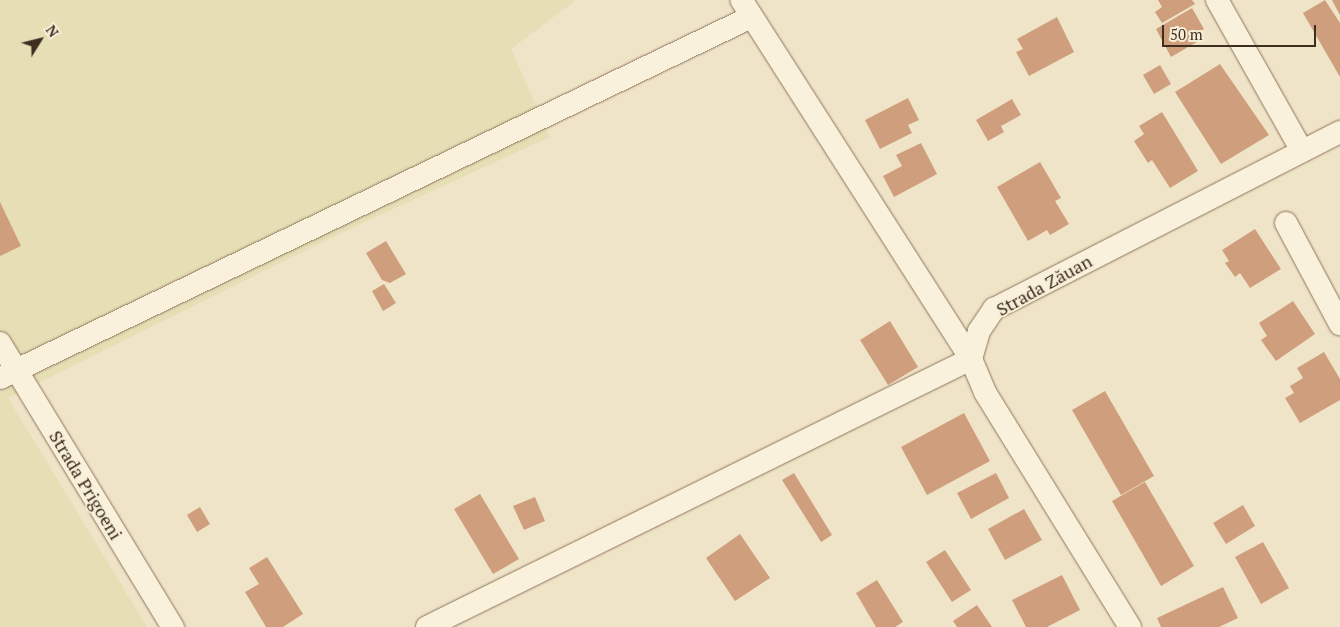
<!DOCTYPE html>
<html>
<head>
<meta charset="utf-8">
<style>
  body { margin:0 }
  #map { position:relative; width:1340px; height:627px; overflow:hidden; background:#f0e4c8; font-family:"PT Serif",serif }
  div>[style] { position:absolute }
  .farmland>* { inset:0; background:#e6deb5 }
  .building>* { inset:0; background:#cf9f7d }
  .roads { filter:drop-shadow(0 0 1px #8d765c) drop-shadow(0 0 1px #8d765c) }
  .street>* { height:22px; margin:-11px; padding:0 11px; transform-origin:11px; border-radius:11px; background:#faf1dc }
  span { translate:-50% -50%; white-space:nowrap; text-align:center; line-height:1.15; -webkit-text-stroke:4px #f7eed8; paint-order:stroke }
  .street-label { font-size:18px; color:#3d2e20 }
  .north { position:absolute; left:15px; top:15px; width:50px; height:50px; -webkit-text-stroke:4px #f7eed8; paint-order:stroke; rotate:54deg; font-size:14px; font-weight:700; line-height:20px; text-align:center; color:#3d2e20 }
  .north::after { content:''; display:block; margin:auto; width:18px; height:22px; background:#3d2e20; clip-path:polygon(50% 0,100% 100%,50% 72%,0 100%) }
  .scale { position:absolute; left:1162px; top:25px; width:154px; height:22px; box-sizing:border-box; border:2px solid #3d2e20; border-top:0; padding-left:6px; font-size:15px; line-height:18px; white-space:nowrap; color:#3d2e20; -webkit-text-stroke:4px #f7eed8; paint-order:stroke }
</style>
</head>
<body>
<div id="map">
  <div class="farmland">
    <div style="clip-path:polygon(0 0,576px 0,511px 49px,550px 137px,341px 233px,8px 398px,147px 627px,0 627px)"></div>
  </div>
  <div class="building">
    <div style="clip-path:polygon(1158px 0,1192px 0,1195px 4px,1162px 23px,1155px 12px,1162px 7px)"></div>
    <div style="clip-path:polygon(1325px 0,1340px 23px,1340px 77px,1303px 13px)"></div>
    <div style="clip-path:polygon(1332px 0,1340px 0,1340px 15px,1335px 6px)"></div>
    <div style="clip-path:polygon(1192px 8px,1204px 29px,1198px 32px,1202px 39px,1171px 57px,1156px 29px)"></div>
    <div style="clip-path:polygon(1057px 17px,1074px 52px,1029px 76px,1016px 52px,1023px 49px,1017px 39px)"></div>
    <div style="clip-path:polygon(1220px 64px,1269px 135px,1221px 164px,1175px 92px)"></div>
    <div style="clip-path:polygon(1160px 65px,1171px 84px,1154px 94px,1143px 75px)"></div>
    <div style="clip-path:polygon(908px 98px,919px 120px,908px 125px,912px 133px,880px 149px,865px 120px)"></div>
    <div style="clip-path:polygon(1012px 99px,1021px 115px,1001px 126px,1004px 132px,988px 141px,976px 120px)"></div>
    <div style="clip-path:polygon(1162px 112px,1198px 171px,1170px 188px,1152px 160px,1148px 163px,1134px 141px,1144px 134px,1139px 126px)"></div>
    <div style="clip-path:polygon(921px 143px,937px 174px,894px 197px,883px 176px,902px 166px,896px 155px)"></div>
    <div style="clip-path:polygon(1040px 162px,1061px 198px,1055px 201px,1069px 224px,1050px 235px,1047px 230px,1028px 241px,997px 187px)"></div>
    <div style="clip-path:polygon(0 202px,21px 246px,0 256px)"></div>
    <div style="clip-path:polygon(1255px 229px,1281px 269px,1250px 288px,1240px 273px,1235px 277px,1225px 263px,1229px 261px,1222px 250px)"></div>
    <div style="clip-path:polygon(386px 241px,406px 274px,390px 283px,382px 280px,366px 253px)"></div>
    <div style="clip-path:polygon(384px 284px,396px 303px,383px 311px,372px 291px)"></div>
    <div style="clip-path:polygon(1293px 301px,1315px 334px,1276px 361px,1261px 340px,1267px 336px,1259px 323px)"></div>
    <div style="clip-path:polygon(890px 321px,918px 367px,888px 385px,860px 340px)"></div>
    <div style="clip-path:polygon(1324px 352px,1340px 379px,1340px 400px,1300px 423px,1285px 398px,1294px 393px,1290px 386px,1303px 378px,1297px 368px)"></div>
    <div style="clip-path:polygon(1105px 391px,1154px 476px,1121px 495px,1072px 410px)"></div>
    <div style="clip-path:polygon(964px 413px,990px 461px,927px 495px,901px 447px)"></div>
    <div style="clip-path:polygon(794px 473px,832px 535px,821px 542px,782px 480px)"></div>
    <div style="clip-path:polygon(996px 473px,1009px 498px,971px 519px,957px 493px)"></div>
    <div style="clip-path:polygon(1145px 482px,1194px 566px,1161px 586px,1112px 501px)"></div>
    <div style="clip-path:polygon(480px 494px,519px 559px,493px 574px,454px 509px)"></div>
    <div style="clip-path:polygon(535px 497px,545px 521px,524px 530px,513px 506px)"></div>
    <div style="clip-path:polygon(1243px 505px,1255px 526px,1226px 544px,1213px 523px)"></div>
    <div style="clip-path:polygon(200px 507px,210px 524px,197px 532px,187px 515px)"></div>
    <div style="clip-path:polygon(1024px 509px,1042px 540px,1005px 560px,988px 529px)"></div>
    <div style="clip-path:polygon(740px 534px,770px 578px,735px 601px,706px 558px)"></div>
    <div style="clip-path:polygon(1263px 542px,1289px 588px,1261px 604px,1235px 557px)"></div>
    <div style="clip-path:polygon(945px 550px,971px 590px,952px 602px,926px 562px)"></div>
    <div style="clip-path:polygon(267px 557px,303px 614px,283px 627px,266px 627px,245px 592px,259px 584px,249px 568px)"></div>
    <div style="clip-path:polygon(1062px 575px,1080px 610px,1047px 627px,1026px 627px,1012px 600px)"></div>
    <div style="clip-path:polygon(877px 580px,903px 622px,895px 627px,876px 627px,856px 593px)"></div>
    <div style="clip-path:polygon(1223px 587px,1238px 618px,1219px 627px,1161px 627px,1157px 618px)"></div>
    <div style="clip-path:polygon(977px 605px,992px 627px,957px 627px,953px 621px)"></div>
  </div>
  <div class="roads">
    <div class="street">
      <div style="left:1217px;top:0;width:173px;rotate:60.6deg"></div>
      <div style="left:1286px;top:223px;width:115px;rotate:61.9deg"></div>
      <div style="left:0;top:343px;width:333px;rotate:58.7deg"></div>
      <div style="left:0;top:378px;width:833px;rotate:-25.67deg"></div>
      <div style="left:427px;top:627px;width:606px;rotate:-26.23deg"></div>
      <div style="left:971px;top:359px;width:426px;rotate:-122.6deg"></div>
      <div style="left:1130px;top:627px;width:276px;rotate:-121.7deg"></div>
      <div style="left:985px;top:392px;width:36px;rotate:-113deg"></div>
      <div style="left:971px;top:359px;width:29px;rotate:-74deg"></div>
      <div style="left:979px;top:331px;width:27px;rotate:-56deg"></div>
      <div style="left:994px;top:309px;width:389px;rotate:-27.1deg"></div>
    </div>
  </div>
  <div class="street-label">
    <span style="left:1044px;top:285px;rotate:-29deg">Strada Zăuan</span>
    <span style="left:86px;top:485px;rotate:59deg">Strada Prigoeni</span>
  </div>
  <div class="north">N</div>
  <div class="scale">50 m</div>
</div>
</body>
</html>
